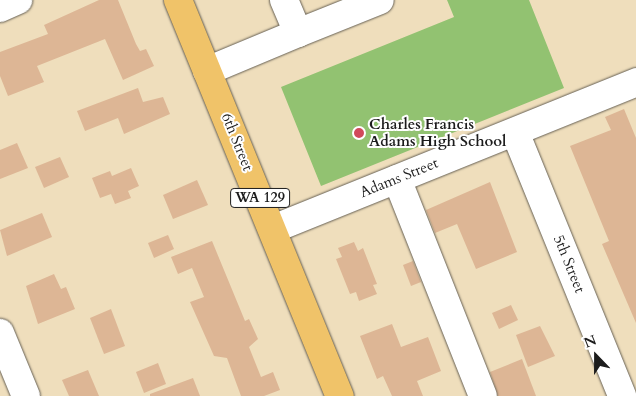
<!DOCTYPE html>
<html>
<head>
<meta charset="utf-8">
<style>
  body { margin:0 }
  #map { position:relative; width:636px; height:396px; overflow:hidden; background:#efdebc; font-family:Cardo,serif }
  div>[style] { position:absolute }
  .green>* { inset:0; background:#92c271 }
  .building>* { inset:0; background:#ddb695 }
  .roads { filter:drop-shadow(0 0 1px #666054) drop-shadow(0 0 1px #666054) }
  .minor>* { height:28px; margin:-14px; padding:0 14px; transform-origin:14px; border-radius:14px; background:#fff }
  .major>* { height:28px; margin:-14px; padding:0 14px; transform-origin:14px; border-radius:14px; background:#f0c369 }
  .dots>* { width:14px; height:14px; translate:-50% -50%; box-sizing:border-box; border:2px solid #fff; border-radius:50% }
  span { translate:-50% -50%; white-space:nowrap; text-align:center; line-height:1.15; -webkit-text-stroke:4px #fff; paint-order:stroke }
  .shield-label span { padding:1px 4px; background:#fff; border:1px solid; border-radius:4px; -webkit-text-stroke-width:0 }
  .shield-label { font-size:14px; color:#1c1c1c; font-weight:700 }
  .poi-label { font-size:15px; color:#1c1c1c; font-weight:700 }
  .left { translate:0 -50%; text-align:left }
  .street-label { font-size:15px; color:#1c1c1c }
  .north { position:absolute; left:571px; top:331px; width:50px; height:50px; -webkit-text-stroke:4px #fff; paint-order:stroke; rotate:338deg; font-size:14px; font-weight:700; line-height:20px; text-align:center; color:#1c1c1c }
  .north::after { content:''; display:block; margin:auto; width:18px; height:22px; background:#1c1c1c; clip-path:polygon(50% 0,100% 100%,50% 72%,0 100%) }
</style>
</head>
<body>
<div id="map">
  <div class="green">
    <div style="clip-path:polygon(447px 0,529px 0,564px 88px,321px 186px,281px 87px,454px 17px)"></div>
  </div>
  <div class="building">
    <div style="clip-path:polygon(99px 0,118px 0,136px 44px,140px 51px,146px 49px,154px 66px,123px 80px,105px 39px,37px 66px,44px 82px,8px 96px,0 76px,0 52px,48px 34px,44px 25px)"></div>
    <div style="clip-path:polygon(138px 88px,143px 102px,163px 97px,170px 114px,124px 134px,118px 118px,85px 131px,77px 111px)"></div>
    <div style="clip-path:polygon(624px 109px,636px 138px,636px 323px,602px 244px,609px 241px,570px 146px,611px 130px,605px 117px)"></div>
    <div style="clip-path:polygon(17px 143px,28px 168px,0 179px,0 150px)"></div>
    <div style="clip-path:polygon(60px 157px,69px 177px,44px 188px,35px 167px)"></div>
    <div style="clip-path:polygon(131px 168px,139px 186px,128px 191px,131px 198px,115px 204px,111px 194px,100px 198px,92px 178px,110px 171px,112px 176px)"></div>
    <div style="clip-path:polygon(197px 180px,208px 205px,173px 219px,163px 195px)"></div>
    <div style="clip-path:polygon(490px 182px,517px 252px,476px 269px,457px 224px,435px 233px,426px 210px)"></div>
    <div style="clip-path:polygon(42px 213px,52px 237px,7px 256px,0 230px)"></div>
    <div style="clip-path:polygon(168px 235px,174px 249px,154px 258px,148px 243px)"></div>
    <div style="clip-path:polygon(212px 241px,245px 321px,249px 319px,258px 339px,249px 347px,261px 377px,273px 372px,280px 390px,264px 396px,241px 396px,227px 358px,214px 356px,190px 302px,204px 297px,192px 268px,178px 274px,171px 257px)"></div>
    <div style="clip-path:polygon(354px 242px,358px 251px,363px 248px,377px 284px,373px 285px,377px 294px,359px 301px,356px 292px,350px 294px,336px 259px,342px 257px,338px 248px)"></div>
    <div style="clip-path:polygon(413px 261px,421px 282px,411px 286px,403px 265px)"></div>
    <div style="clip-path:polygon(54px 274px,61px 289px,66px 287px,75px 309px,38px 324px,26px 286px)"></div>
    <div style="clip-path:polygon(511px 305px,518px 320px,499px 329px,492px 313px)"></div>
    <div style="clip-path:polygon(111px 309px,125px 346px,104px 354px,90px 318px)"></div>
    <div style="clip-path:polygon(392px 324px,401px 347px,428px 337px,441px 371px,417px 381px,423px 396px,392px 396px,383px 376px,377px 379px,360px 336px)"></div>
    <div style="clip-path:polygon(540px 326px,555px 356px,528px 367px,516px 335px)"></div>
    <div style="clip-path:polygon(522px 359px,536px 396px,498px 396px,490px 372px)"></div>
    <div style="clip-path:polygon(158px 363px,166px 384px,144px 393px,136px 372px)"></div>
    <div style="clip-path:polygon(88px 370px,99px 396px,69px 396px,62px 380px)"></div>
    <div style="clip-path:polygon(193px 378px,200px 396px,150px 396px,150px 394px)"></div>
  </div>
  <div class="roads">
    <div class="minor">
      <div style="left:284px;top:0;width:36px;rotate:67deg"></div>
      <div style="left:298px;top:33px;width:88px;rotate:-21.9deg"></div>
      <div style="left:0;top:8px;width:20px;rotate:-24deg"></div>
      <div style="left:207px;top:71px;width:99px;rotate:-22.7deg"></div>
      <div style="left:515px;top:132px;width:285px;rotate:67.9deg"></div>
      <div style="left:397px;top:179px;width:233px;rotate:68.4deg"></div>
      <div style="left:273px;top:229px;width:392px;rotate:-22deg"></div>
      <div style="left:0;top:333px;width:68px;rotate:67.6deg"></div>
    </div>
    <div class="major">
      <div style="left:178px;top:0;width:428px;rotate:67.8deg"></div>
    </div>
  </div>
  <div class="dots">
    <div style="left:359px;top:133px;background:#d1495b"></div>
  </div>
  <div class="shield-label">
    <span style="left:260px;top:198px">WA 129</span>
  </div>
  <div class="poi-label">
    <span class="left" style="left:369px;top:133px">Charles Francis<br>Adams High School</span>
  </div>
  <div class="street-label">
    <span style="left:237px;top:142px;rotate:68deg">6th Street</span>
    <span style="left:399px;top:178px;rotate:-22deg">Adams Street</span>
    <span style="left:569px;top:264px;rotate:68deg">5th Street</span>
  </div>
  <div class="north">N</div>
</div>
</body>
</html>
